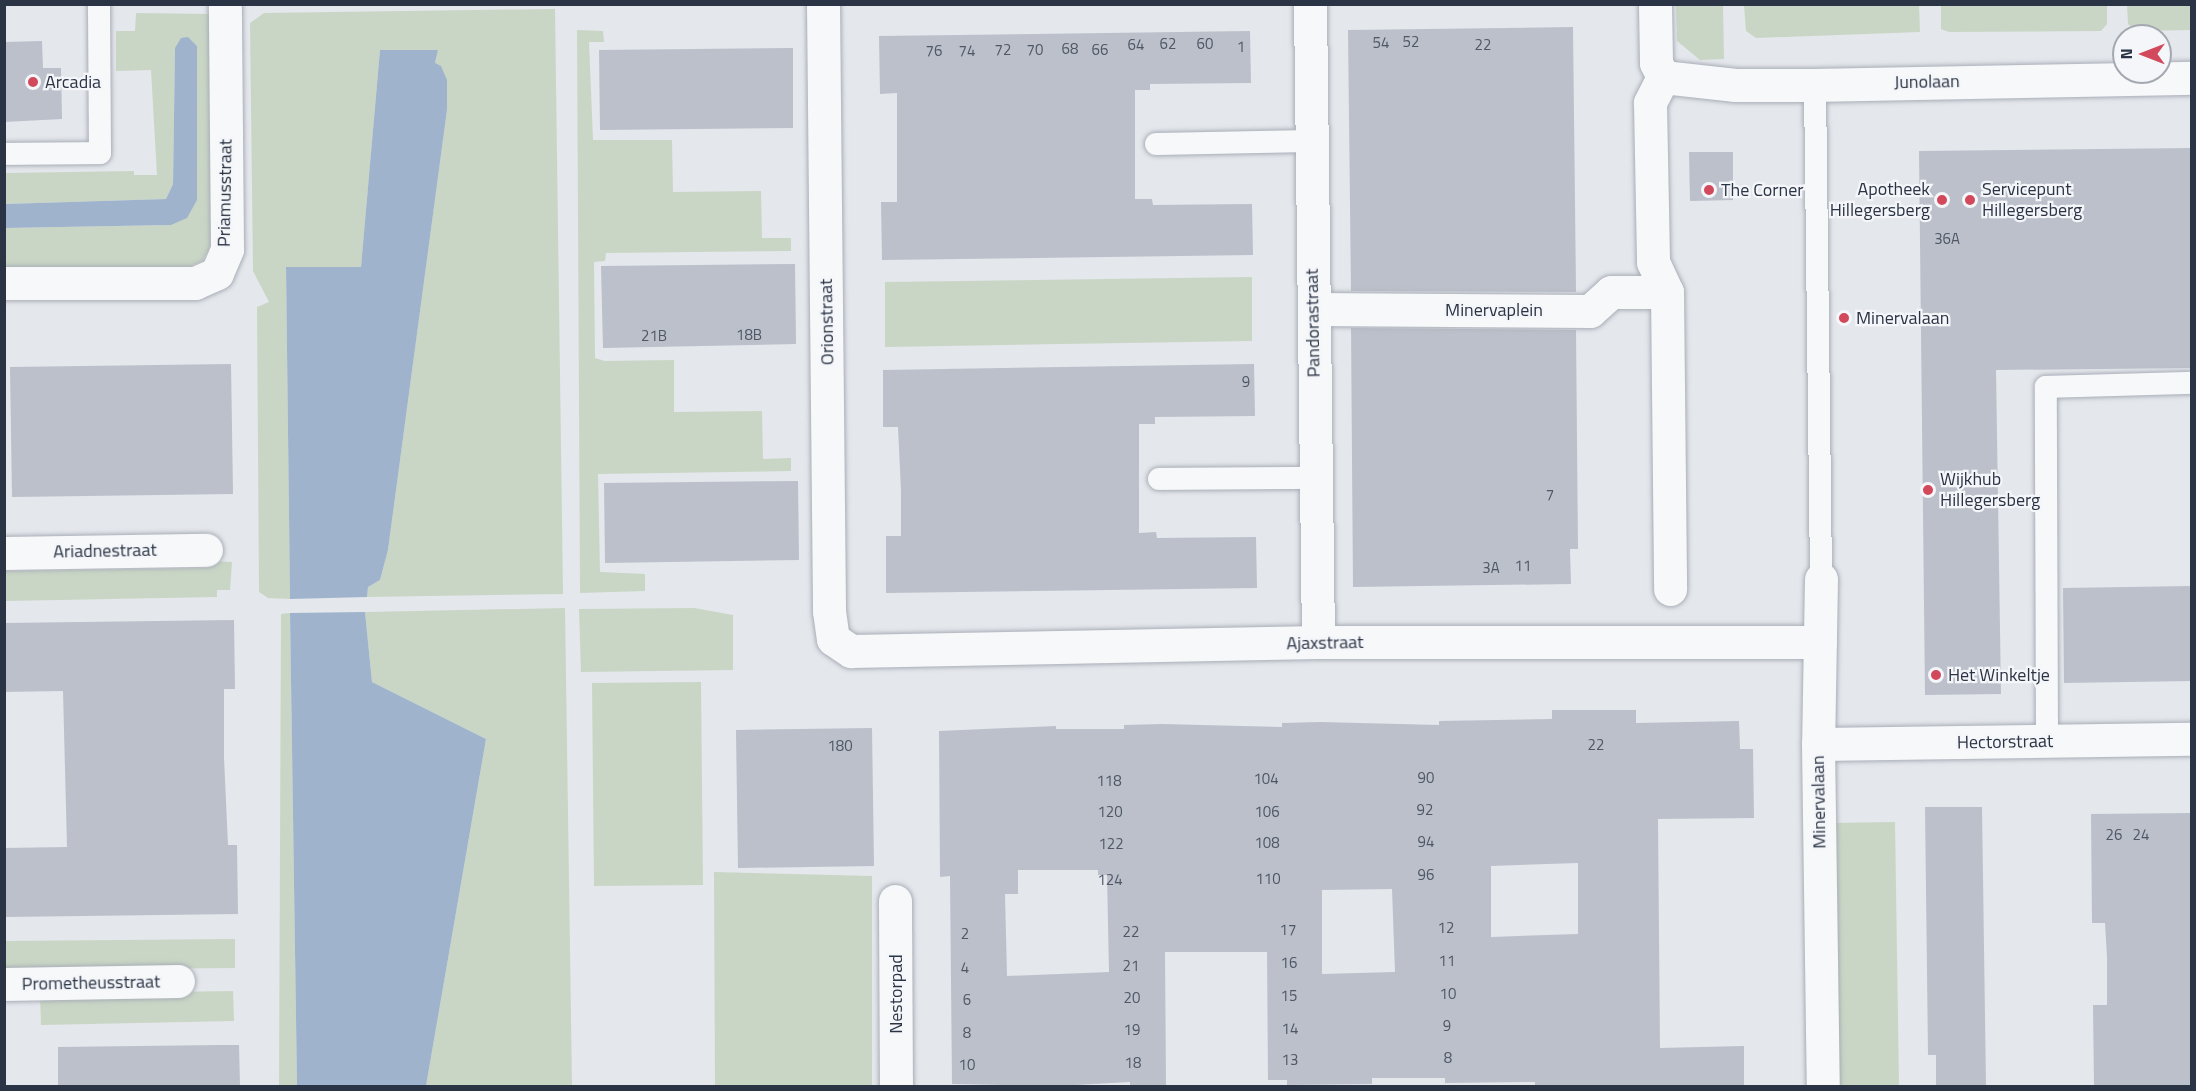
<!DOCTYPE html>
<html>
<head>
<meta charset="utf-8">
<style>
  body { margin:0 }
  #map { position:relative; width:2196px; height:1091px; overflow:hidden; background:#e4e7ec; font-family:"Titillium Web",sans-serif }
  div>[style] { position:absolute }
  .green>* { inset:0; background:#c9d6c5 }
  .water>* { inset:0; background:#9fb4cc }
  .building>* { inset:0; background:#bbc0ca }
  .roads { filter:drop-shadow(0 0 2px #a9aeb7) drop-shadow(0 0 2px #a9aeb7) }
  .lane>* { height:22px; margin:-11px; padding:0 11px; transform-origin:11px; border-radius:11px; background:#f7f8fa }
  .street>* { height:33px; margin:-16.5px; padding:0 16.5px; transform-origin:16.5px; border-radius:16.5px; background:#f7f8fa }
  .dots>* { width:16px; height:16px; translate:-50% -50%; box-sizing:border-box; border:3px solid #f4f6f9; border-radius:50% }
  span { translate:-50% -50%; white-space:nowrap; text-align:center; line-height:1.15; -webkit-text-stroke:4.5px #f4f6f9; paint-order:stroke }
  .number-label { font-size:15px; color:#4f5766 }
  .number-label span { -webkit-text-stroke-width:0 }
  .poi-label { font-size:18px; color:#2b3445 }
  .left { translate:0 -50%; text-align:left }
  .right { translate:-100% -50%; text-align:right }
  .street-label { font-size:18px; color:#2b3445 }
  .frame { position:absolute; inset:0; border:6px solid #2b3445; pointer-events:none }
  .north { position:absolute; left:2112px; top:24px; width:60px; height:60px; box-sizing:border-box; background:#f4f6f9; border:2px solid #a4a8b1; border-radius:50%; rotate:270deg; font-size:16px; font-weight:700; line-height:24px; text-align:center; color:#2b3445 }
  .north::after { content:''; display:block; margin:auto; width:21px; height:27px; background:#d1495b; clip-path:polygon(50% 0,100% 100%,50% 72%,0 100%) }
</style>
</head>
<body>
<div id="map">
  <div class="green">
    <div style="clip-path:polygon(1676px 5px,1723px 5px,1724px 59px,1700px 60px,1677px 41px)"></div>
    <div style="clip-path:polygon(1744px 5px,1919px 5px,1920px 32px,1756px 38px,1746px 31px)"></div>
    <div style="clip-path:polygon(1941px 5px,2107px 5px,2107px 24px,2101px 31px,1949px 32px,1941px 29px)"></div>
    <div style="clip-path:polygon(2127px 5px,2191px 5px,2191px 30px,2137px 31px,2128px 24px)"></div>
    <div style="clip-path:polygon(555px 9px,563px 594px,367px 597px,368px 587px,380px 580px,388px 550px,447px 110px,435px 63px,438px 50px,380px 50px,361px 268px,286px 267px,290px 599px,268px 598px,259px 592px,257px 307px,269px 302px,253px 271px,250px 23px,264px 13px)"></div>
    <div style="clip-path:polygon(136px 13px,210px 14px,213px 242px,202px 261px,185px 268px,5px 270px,4px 228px,171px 225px,197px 200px,197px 47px,175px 48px,173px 184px,166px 199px,5px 204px,5px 173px,134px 171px,134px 175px,157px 175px,151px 70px,116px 71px,116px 31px,135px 31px)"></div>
    <div style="clip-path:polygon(577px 30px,603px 31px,604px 42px,589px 42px,593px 140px,672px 140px,673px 192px,761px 191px,762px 238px,791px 238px,791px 251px,606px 253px,605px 261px,594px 262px,595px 358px,605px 361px,674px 360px,674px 412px,762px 411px,763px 459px,791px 458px,791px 471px,598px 474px,600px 572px,645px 574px,645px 591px,580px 593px)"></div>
    <div style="clip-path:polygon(1252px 277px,1252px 341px,885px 347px,885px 282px)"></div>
    <div style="clip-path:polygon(211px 561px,232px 562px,230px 590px,217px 590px,217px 597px,5px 601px,4px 571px,208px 568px)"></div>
    <div style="clip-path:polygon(565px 608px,572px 1086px,426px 1086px,486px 739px,372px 682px,365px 612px)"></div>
    <div style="clip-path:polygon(694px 608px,733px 615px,733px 670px,581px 672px,579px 609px)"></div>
    <div style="clip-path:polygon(290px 613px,297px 1086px,279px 1086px,281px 614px)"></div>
    <div style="clip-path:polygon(701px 682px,703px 885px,594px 886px,592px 683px)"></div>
    <div style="clip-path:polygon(1895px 822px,1899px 1086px,1836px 1086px,1832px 823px)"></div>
    <div style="clip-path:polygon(714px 872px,872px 876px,872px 1086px,715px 1086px)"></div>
    <div style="clip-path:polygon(235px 939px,235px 968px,5px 970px,4px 941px)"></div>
    <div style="clip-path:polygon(233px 991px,234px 1021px,41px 1025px,40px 994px)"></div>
  </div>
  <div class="water">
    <div style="clip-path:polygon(188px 37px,197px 46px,197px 200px,187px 218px,171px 225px,5px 228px,5px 204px,166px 199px,173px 184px,175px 48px,181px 38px)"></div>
    <div style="clip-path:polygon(380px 50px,438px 50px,435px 63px,441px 66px,447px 80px,447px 110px,388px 550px,380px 580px,368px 587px,367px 597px,290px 599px,286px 267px,361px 267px)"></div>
    <div style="clip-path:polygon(365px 612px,372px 682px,486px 739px,426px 1086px,297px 1086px,290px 613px)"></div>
  </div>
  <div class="building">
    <div style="clip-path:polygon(1573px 27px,1576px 292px,1351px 291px,1348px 30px)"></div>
    <div style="clip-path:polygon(1250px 31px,1251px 83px,1150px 84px,1150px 90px,1135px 90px,1135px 199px,1152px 199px,1153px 205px,1252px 204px,1253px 255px,882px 260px,881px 202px,897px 202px,897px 93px,880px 94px,879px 36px)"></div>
    <div style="clip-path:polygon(42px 41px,43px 68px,61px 68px,62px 119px,4px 122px,4px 42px)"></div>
    <div style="clip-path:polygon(793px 48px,793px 128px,600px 130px,599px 50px)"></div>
    <div style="clip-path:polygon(2192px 148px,2192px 368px,1996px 370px,2001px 694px,1925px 695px,1919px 151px)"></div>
    <div style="clip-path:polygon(1689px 152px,1733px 152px,1733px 200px,1690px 201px)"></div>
    <div style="clip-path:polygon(795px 264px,796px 344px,603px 348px,601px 266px)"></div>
    <div style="clip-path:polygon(1351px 328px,1576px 330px,1578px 549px,1570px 549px,1571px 584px,1353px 587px)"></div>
    <div style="clip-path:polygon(231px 364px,233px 494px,12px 497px,10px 367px)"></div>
    <div style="clip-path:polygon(1254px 364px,1255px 416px,1155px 417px,1155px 424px,1139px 424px,1139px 533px,1156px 532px,1157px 538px,1256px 537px,1257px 588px,886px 593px,886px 536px,901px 536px,901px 491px,898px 427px,883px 427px,883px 370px)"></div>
    <div style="clip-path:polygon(798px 481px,799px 560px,605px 563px,604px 483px)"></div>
    <div style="clip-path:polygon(2192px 586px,2192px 681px,2064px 683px,2063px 588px)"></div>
    <div style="clip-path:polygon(234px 620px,235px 689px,224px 689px,224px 758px,228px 845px,237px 845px,238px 914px,4px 917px,4px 848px,67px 847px,63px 691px,4px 692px,4px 623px)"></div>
    <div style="clip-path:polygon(evenodd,1552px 710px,1636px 710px,1636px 723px,1739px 721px,1740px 749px,1753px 749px,1754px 818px,1658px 819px,1660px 1048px,1744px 1046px,1744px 1086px,1535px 1086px,1535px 1082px,1445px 1083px,1445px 1078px,1372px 1078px,1372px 1084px,1287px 1085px,1287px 1080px,1268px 1080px,1267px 952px,1165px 952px,1166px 1086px,1130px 1086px,1130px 1082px,1057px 1086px,952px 1084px,950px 876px,940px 877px,939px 731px,1056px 726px,1056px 729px,1124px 729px,1124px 725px,1162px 724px,1282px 727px,1282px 723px,1320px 722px,1439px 725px,1439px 721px,1552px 719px,1552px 710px,1578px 863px,1578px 934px,1491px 937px,1491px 866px,1578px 863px,1552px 710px,1018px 870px,1098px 870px,1098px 875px,1107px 875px,1109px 972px,1007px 976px,1005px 894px,1018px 894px,1018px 870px,1552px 710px,1392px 889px,1395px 972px,1322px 974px,1322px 890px,1392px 889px)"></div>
    <div style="clip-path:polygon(872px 728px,874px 866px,738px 868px,736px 730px)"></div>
    <div style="clip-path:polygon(1925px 807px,1982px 807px,1986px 1086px,1936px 1086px,1936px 1055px,1928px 1055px)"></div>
    <div style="clip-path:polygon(2192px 813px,2192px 1086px,2094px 1086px,2093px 1005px,2107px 1005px,2107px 957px,2105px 923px,2092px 923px,2091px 814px)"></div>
    <div style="clip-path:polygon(220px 1045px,239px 1045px,240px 1086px,58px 1086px,58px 1047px)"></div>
  </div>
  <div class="roads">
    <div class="lane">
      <div style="left:1815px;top:85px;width:494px;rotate:89.3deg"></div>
      <div style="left:1156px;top:144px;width:155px;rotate:-1.1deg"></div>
      <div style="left:4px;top:154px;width:96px;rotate:-0.6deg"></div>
      <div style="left:100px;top:153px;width:149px;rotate:-90.4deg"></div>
      <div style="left:1159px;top:479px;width:156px;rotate:-0.4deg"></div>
      <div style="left:2047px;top:742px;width:355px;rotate:-90.2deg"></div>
      <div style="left:2046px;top:387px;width:146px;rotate:-1.6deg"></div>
    </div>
    <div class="street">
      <div style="left:823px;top:4px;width:607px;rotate:89.43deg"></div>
      <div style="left:829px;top:611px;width:28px;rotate:82deg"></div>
      <div style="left:833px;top:639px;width:22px;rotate:34deg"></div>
      <div style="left:851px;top:651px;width:467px;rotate:-1.1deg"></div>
      <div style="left:1318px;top:642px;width:502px"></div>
      <div style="left:1310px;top:4px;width:638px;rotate:89.28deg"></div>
      <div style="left:1655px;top:4px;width:59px;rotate:89deg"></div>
      <div style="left:1656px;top:63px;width:16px;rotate:63deg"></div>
      <div style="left:1663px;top:77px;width:73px;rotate:6.3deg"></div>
      <div style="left:1736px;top:85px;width:79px"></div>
      <div style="left:1815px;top:85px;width:377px;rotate:-1.1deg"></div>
      <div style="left:1663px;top:77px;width:29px;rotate:117deg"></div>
      <div style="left:1650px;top:103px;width:159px;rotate:88.9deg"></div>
      <div style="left:1653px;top:262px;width:33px;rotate:65deg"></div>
      <div style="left:1667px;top:292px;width:297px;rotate:89.4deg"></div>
      <div style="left:4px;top:283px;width:191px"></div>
      <div style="left:195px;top:283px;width:24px;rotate:-24deg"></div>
      <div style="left:217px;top:273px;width:26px;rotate:-67deg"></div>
      <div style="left:227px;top:249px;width:245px;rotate:-90.5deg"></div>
      <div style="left:1314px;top:309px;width:276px;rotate:0.4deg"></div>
      <div style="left:1590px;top:311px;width:28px;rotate:-42deg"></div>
      <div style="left:1611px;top:292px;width:56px"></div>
      <div style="left:4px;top:553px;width:202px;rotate:-0.9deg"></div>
      <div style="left:1821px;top:579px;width:165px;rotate:91deg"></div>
      <div style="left:1818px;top:744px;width:342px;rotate:89.2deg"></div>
      <div style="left:1818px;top:744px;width:374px;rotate:-0.8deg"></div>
      <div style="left:895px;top:901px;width:185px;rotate:89.7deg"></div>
      <div style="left:4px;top:984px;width:174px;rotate:-1deg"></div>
    </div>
  </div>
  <div class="dots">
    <div style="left:33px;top:82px;background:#d1495b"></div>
    <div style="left:1709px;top:190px;background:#d1495b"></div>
    <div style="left:1942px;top:200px;background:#d1495b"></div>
    <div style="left:1970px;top:200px;background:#d1495b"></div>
    <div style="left:1844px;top:318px;background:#d1495b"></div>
    <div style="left:1928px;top:490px;background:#d1495b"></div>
    <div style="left:1936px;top:675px;background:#d1495b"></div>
  </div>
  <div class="number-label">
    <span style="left:1411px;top:42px">52</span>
    <span style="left:1381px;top:43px">54</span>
    <span style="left:1168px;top:44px">62</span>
    <span style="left:1205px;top:44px">60</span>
    <span style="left:1136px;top:45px">64</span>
    <span style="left:1483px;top:45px">22</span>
    <span style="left:1241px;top:47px">1</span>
    <span style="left:1070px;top:49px">68</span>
    <span style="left:1003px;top:50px">72</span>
    <span style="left:1035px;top:50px">70</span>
    <span style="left:1100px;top:50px">66</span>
    <span style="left:934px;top:51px">76</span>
    <span style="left:967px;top:51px">74</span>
    <span style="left:1947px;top:239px">36A</span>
    <span style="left:749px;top:335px">18B</span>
    <span style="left:654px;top:336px">21B</span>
    <span style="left:1246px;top:382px">9</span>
    <span style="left:1550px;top:495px">7</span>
    <span style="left:1523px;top:566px">11</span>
    <span style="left:1491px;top:568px">3A</span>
    <span style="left:1596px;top:745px">22</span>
    <span style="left:840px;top:746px">180</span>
    <span style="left:1426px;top:778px">90</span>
    <span style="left:1266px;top:779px">104</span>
    <span style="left:1109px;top:781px">118</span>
    <span style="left:1425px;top:810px">92</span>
    <span style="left:1110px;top:812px">120</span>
    <span style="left:1267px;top:812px">106</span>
    <span style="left:2114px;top:835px">26</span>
    <span style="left:2141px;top:835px">24</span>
    <span style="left:1426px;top:842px">94</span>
    <span style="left:1267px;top:843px">108</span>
    <span style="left:1111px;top:844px">122</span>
    <span style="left:1426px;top:875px">96</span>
    <span style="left:1268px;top:879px">110</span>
    <span style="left:1110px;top:880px">124</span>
    <span style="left:1446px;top:928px">12</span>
    <span style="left:1288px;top:930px">17</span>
    <span style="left:1131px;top:932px">22</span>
    <span style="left:965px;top:934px">2</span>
    <span style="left:1447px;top:961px">11</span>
    <span style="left:1289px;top:963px">16</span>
    <span style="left:1131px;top:966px">21</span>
    <span style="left:965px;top:968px">4</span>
    <span style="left:1448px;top:994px">10</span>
    <span style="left:1289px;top:996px">15</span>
    <span style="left:1132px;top:998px">20</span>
    <span style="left:967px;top:1000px">6</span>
    <span style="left:1447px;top:1026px">9</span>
    <span style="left:1290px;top:1029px">14</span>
    <span style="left:1132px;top:1030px">19</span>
    <span style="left:967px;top:1033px">8</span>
    <span style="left:1448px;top:1058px">8</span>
    <span style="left:1290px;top:1060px">13</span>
    <span style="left:1133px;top:1063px">18</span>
    <span style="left:967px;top:1065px">10</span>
  </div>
  <div class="poi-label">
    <span class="left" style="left:45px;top:82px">Arcadia</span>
    <span class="left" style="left:1721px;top:190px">The Corner</span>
    <span class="right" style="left:1930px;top:200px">Apotheek<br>Hillegersberg</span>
    <span class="left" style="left:1982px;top:200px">Servicepunt<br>Hillegersberg</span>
    <span class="left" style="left:1856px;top:318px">Minervalaan</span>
    <span class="left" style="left:1940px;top:490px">Wijkhub<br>Hillegersberg</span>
    <span class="left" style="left:1948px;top:675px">Het Winkeltje</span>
  </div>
  <div class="street-label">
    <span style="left:1927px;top:82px;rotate:-1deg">Junolaan</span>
    <span style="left:225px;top:193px;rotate:-89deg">Priamusstraat</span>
    <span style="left:1494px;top:310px">Minervaplein</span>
    <span style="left:827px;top:322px;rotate:-91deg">Orionstraat</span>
    <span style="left:1313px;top:323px;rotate:-91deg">Pandorastraat</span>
    <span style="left:105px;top:551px;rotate:-1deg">Ariadnestraat</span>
    <span style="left:1325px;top:643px;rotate:-1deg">Ajaxstraat</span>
    <span style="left:2005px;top:742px;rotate:-1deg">Hectorstraat</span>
    <span style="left:1819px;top:802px;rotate:-91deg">Minervalaan</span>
    <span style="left:91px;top:983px;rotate:-1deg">Prometheusstraat</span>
    <span style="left:896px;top:994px;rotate:-90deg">Nestorpad</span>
  </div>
  <div class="frame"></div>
  <div class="north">N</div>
</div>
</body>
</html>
